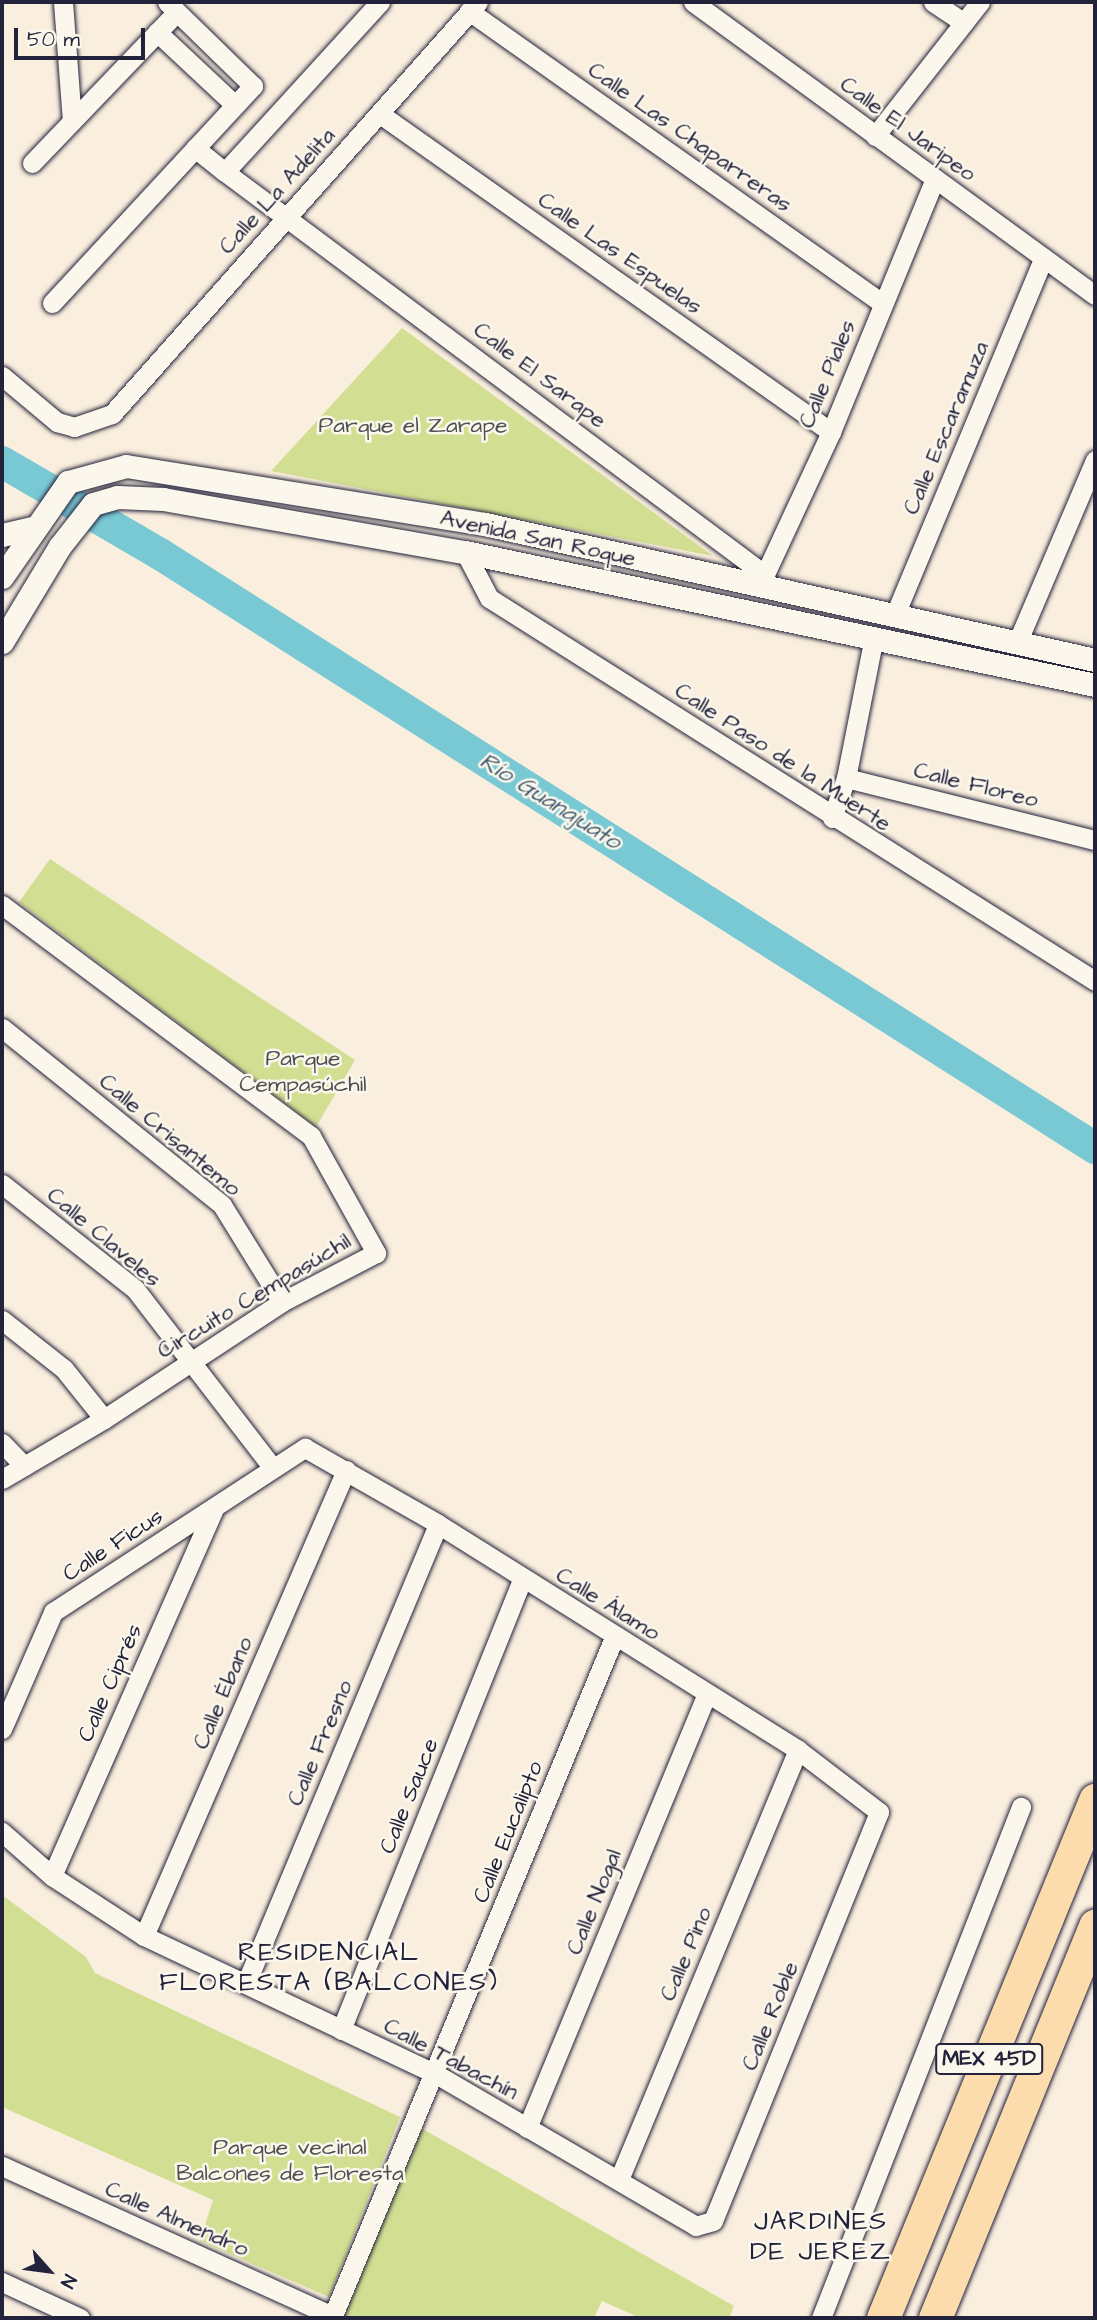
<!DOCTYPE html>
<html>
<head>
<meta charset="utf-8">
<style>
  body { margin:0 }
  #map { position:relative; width:1097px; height:2320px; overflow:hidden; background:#faeede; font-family:"Architects Daughter",sans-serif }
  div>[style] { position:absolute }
  .green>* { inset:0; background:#d2df92 }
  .river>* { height:32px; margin:-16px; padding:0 16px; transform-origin:16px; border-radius:16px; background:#79c9d5 }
  .roads { filter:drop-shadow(0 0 2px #22223b) drop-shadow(0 0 2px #22223b) }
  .minor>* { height:19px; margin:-9.5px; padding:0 9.5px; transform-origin:9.5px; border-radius:9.5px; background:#fbf7ec }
  .tertiary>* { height:23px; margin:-11.5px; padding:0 11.5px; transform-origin:11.5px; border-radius:11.5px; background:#fbf7ec }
  .motorway>* { height:33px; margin:-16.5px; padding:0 16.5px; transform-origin:16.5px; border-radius:16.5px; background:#fcdcac }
  span { translate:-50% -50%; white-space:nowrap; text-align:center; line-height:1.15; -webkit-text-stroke:5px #fbf7ec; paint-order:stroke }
  .shield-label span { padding:2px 5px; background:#fbf7ec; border:2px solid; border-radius:5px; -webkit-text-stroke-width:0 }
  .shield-label { font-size:21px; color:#22223b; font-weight:700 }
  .street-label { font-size:23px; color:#22223b }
  .park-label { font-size:23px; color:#4e5151 }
  .water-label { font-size:24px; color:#405c71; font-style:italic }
  .quarter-label { font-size:26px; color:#22223b; letter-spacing:2px }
  .frame { position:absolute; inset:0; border:4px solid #22223b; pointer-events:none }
  .north { position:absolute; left:14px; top:2236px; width:70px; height:70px; -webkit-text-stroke:5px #fbf7ec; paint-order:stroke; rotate:118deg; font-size:19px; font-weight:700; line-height:28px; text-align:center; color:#22223b }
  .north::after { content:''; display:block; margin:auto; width:24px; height:32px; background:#22223b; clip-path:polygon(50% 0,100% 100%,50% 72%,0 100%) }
  .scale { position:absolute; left:14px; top:28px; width:131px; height:32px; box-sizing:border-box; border:4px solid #22223b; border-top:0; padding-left:9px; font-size:21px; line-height:24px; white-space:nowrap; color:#22223b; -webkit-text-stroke:5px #fbf7ec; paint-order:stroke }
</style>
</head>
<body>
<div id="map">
  <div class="green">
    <div style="clip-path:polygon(402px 328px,713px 556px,271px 471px)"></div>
    <div style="clip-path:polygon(50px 859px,355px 1060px,316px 1127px,19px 902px)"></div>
    <div style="clip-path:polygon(2px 1895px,86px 1957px,95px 1973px,400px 2117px,329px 2297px,200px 2241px,213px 2200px,2px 2107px)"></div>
    <div style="clip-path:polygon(421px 2128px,734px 2306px,729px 2318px,640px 2318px,602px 2301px,594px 2318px,343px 2318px)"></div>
  </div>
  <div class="river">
    <div style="left:2px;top:462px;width:183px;rotate:30.2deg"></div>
    <div style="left:160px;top:554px;width:1108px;rotate:32.43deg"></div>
  </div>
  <div class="roads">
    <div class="minor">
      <div style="left:63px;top:2px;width:119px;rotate:85.7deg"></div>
      <div style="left:380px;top:2px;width:230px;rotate:132.4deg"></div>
      <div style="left:225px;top:172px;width:672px;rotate:36.72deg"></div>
      <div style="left:693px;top:2px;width:497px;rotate:36.1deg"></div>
      <div style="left:933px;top:2px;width:37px;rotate:34deg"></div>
      <div style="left:469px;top:11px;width:506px;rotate:35.26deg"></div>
      <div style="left:157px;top:32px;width:107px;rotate:43.1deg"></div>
      <div style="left:380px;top:114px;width:552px;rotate:35.19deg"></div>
      <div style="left:875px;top:136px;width:170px;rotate:-51.9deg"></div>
      <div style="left:195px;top:148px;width:38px;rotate:39deg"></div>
      <div style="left:32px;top:163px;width:209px;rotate:-46.2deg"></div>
      <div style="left:52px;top:303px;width:296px;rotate:-47.2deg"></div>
      <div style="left:253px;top:86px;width:120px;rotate:-135.7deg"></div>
      <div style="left:2px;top:376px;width:72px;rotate:39.9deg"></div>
      <div style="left:57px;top:422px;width:18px;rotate:16deg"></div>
      <div style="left:74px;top:427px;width:40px;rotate:-18.9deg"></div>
      <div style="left:112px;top:414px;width:551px;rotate:-48.38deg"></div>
      <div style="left:465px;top:552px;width:52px;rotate:62.4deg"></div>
      <div style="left:489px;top:598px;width:717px;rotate:32.29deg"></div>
      <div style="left:760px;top:585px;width:169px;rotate:-65.1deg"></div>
      <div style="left:831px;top:432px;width:274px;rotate:-67.7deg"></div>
      <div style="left:894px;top:617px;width:388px;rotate:-67.4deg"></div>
      <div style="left:1017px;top:643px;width:199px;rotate:-66.9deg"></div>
      <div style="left:846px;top:778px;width:257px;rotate:14deg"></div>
      <div style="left:832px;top:818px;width:42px;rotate:-70.7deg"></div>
      <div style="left:846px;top:778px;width:144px;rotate:-78.8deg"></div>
      <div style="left:2px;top:905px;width:386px;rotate:36.8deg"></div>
      <div style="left:311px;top:1136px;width:134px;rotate:60.9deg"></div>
      <div style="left:376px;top:1253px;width:106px;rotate:152.5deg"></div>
      <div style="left:282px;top:1302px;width:213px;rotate:146.7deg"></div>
      <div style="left:104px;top:1419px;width:118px;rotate:149.5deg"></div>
      <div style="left:2px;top:1028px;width:282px;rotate:38.8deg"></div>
      <div style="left:222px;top:1205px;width:114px;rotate:58.3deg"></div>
      <div style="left:2px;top:1184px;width:169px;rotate:38.3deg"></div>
      <div style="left:135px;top:1289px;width:225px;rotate:52.4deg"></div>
      <div style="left:2px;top:1320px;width:79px;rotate:38.3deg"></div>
      <div style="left:64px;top:1369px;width:64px;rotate:51.3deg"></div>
      <div style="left:2px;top:1443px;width:32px;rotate:46deg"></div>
      <div style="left:2px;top:1729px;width:128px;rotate:-66.4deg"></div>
      <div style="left:53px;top:1612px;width:301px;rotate:-33.1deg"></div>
      <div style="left:305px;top:1448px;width:153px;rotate:29.7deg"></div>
      <div style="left:438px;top:1524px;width:425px;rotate:32.1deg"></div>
      <div style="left:798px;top:1750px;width:102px;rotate:37.4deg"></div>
      <div style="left:879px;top:1812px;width:441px;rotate:112.1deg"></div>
      <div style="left:713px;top:2221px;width:18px;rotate:164deg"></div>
      <div style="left:696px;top:2226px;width:301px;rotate:-149.7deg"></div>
      <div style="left:436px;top:2074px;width:323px;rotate:-154.7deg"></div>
      <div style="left:144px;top:1936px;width:110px;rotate:-146.9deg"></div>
      <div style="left:52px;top:1876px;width:67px;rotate:-138.7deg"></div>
      <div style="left:52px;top:1876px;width:401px;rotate:-66.2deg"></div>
      <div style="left:144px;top:1936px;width:508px;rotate:-66.56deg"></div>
      <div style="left:247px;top:1981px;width:495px;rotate:-67.3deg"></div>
      <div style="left:341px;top:2030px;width:485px;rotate:-68.1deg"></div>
      <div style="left:527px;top:2128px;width:469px;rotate:-67.5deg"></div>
      <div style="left:2px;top:2166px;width:362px;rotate:24.4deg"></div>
      <div style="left:620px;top:2177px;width:463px;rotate:-67.4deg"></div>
      <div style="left:2px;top:2282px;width:86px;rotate:24.8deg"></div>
      <div style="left:332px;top:2318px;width:739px;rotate:-67.49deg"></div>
      <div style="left:821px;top:2318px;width:549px;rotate:-68.63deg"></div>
    </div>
    <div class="tertiary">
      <div style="left:2px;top:535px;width:32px;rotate:-13deg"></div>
      <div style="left:2px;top:577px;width:116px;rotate:-55.2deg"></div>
      <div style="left:68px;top:482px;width:60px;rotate:-15.4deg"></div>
      <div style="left:126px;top:466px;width:364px;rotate:9.2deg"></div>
      <div style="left:485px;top:524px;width:625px;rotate:12.57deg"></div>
      <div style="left:2px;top:642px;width:112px;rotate:-58.9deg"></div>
      <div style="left:60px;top:546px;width:53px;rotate:-51.8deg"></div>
      <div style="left:93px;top:504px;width:25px;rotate:-16deg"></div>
      <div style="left:117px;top:497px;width:46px;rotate:2.5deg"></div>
      <div style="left:163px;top:499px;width:307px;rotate:10deg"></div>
      <div style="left:465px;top:552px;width:644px;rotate:11.92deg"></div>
    </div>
    <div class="motorway">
      <div style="left:883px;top:2318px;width:560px;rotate:-67.74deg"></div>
      <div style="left:935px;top:2318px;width:424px;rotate:-67.8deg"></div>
    </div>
  </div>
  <div class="shield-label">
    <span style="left:989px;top:2059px">MEX 45D</span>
  </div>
  <div class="street-label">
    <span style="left:908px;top:129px;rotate:36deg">Calle El Jaripeo</span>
    <span style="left:690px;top:137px;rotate:35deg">Calle Las Chaparreras</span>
    <span style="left:277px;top:191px;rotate:-48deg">Calle La Adelita</span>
    <span style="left:620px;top:253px;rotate:35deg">Calle Las Espuelas</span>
    <span style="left:827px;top:374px;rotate:-68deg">Calle Piales</span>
    <span style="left:540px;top:375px;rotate:37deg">Calle El Sarape</span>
    <span style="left:946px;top:428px;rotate:-67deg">Calle Escaramuza</span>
    <span style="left:538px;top:538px;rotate:12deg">Avenida San Roque</span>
    <span style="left:783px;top:757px;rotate:33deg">Calle Paso de la Muerte</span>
    <span style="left:976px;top:785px;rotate:14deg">Calle Floreo</span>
    <span style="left:170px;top:1135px;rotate:40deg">Calle Crisantemo</span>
    <span style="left:104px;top:1237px;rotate:40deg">Calle Claveles</span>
    <span style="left:254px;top:1296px;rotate:-31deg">Circuito Cempasúchil</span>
    <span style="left:113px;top:1545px;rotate:-33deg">Calle Ficus</span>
    <span style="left:608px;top:1604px;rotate:32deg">Calle Álamo</span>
    <span style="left:110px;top:1683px;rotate:-66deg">Calle Ciprés</span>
    <span style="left:223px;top:1693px;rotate:-67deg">Calle Ébano</span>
    <span style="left:320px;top:1743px;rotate:-67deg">Calle Fresno</span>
    <span style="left:409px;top:1796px;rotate:-68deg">Calle Sauce</span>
    <span style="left:508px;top:1832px;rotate:-68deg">Calle Eucalipto</span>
    <span style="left:594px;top:1902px;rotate:-68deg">Calle Nogal</span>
    <span style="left:686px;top:1954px;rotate:-67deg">Calle Pino</span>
    <span style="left:770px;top:2016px;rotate:-68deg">Calle Roble</span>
    <span style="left:451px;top:2059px;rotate:28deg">Calle Tabachín</span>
    <span style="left:177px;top:2219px;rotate:24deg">Calle Almendro</span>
  </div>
  <div class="park-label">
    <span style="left:413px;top:425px">Parque el Zarape</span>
    <span style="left:303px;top:1071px">Parque<br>Cempasúchil</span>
    <span style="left:290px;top:2160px">Parque vecinal<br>Balcones de Floresta</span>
  </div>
  <div class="water-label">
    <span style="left:550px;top:802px;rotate:32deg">Río Guanajuato</span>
  </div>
  <div class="quarter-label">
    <span style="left:329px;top:1968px">RESIDENCIAL<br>FLORESTA (BALCONES)</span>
    <span style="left:821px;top:2237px">JARDINES<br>DE JEREZ</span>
  </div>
  <div class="frame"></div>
  <div class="north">N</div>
  <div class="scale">50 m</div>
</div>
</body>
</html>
